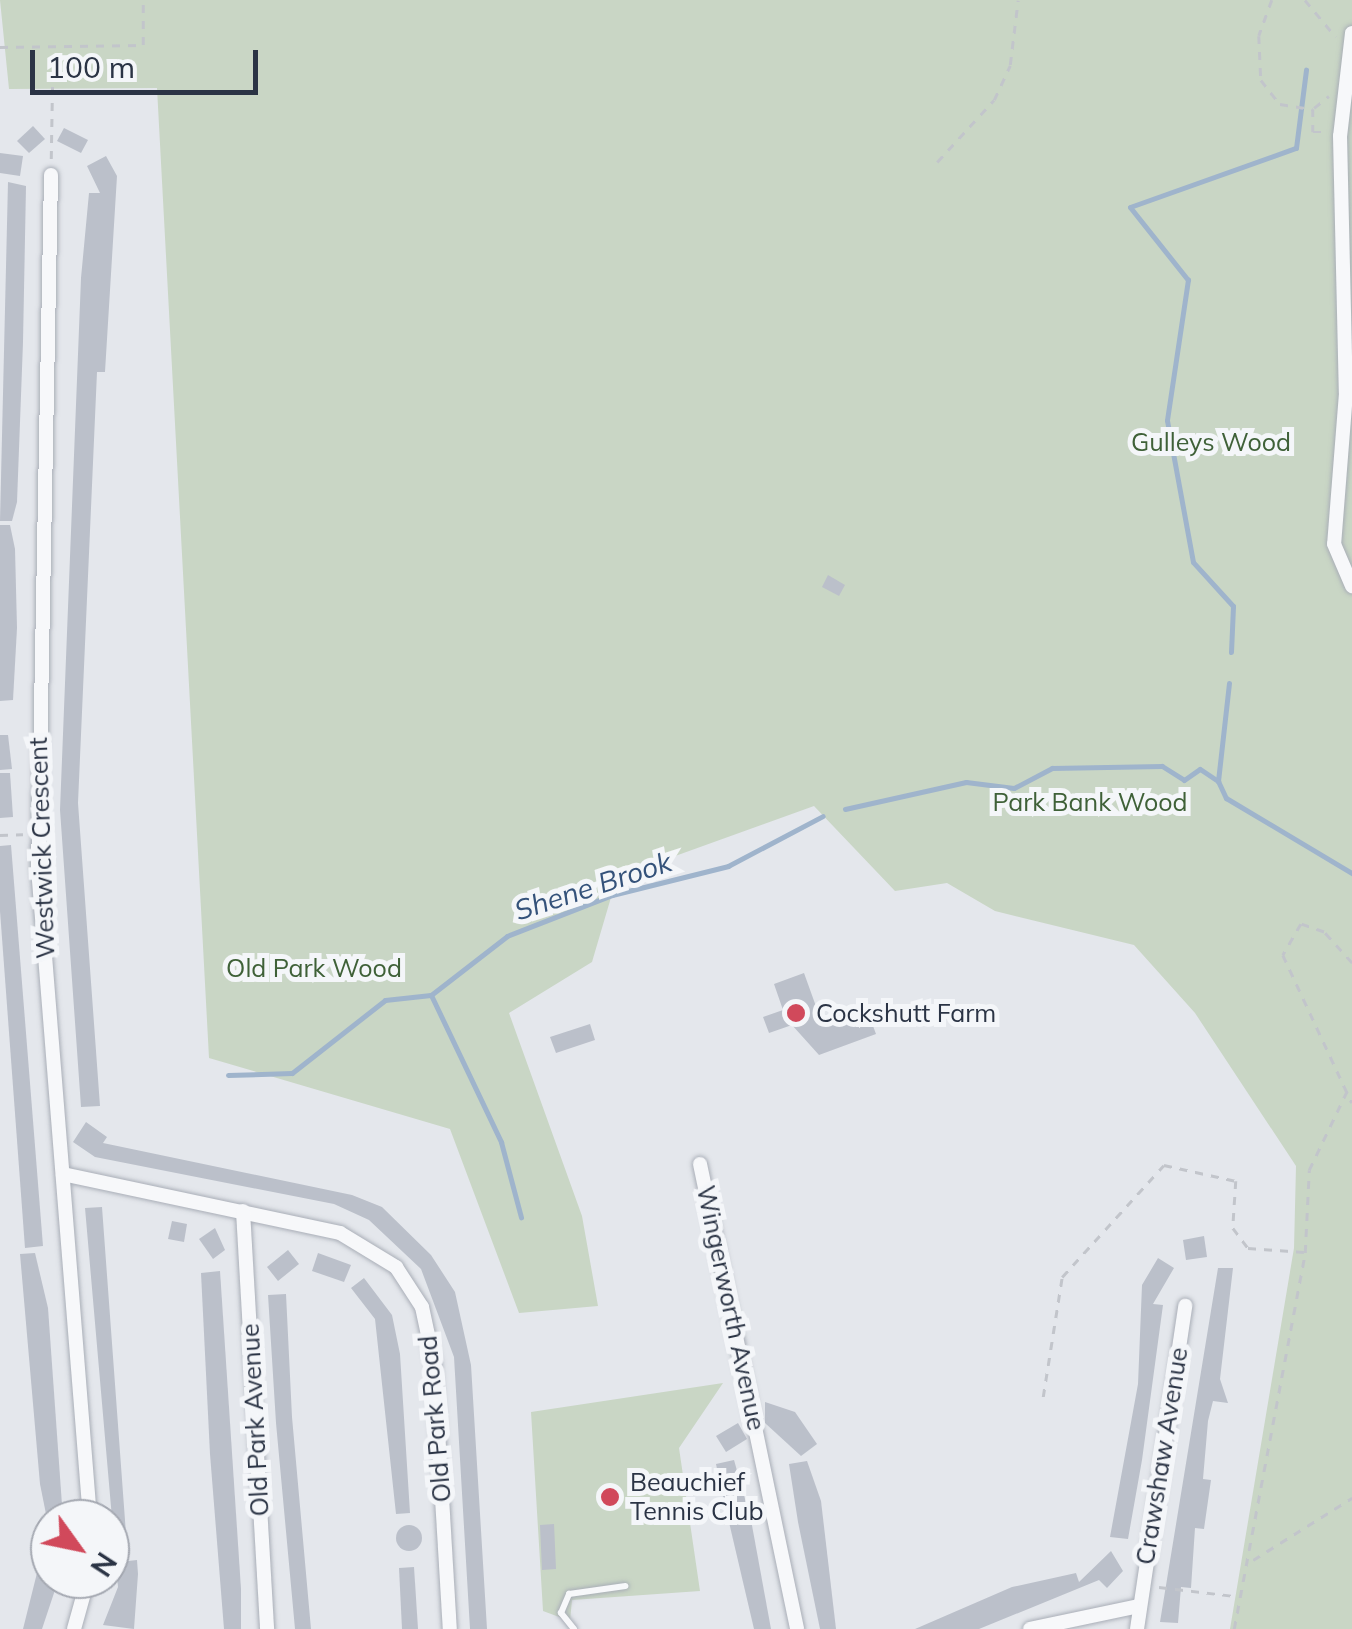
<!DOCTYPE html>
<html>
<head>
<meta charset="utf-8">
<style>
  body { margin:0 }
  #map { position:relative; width:1352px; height:1629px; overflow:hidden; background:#e4e7ec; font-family:Mulish,sans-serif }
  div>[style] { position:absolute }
  .green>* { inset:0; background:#c9d6c5 }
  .stream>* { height:5px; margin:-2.5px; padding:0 2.5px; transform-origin:2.5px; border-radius:2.5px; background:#9fb4cc }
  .building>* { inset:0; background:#bbc0ca }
  .round { border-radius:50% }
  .path>* { height:2.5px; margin-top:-1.25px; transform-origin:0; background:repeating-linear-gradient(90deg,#c2c5cb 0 8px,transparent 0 16px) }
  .roads { filter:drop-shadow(0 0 2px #a9aeb7) drop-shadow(0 0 2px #a9aeb7) }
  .service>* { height:6px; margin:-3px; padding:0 3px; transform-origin:3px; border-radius:3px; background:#f7f8fa }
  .minor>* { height:14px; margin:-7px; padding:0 7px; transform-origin:7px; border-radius:7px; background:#f7f8fa }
  .dots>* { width:28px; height:28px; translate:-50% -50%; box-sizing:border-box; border:5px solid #f4f6f9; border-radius:50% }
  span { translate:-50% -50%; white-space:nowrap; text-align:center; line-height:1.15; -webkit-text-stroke:10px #f4f6f9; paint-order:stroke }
  .park-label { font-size:25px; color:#3f6138 }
  .street-label { font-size:25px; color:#2b3445 }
  .poi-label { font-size:25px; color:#2b3445 }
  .left { translate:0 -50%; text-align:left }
  .water-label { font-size:28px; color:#34527a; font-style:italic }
  .north { position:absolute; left:30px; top:1499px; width:100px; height:100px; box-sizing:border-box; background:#f4f6f9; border:2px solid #a4a8b1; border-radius:50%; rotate:123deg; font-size:28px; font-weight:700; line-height:40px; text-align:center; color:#2b3445 }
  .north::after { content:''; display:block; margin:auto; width:35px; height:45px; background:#d1495b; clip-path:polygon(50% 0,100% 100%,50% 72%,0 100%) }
  .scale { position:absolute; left:30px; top:50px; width:228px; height:45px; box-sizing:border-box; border:5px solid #2b3445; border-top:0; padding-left:12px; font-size:30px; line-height:35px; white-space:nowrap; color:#2b3445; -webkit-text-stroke:8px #f4f6f9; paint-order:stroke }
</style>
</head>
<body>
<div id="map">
  <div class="green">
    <div style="clip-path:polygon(0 0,1352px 0,1352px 1629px,1230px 1629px,1294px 1248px,1296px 1166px,1195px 1013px,1134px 945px,995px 911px,947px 883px,895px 891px,814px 806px,617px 877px,592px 962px,509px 1013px,582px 1216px,598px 1306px,519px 1313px,450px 1129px,209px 1058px,157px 88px,9px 89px)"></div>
    <div style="clip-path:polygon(723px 1383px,679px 1448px,700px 1591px,572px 1600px,570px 1621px,543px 1611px,531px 1412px)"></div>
  </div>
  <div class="stream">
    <div style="left:1231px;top:652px;width:46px;rotate:-87.5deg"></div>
    <div style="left:1233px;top:606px;width:59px;rotate:-132.3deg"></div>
    <div style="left:1193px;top:562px;width:144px;rotate:-100.4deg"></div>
    <div style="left:1167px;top:420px;width:142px;rotate:-81.5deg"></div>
    <div style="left:1188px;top:280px;width:93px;rotate:-128.5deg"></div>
    <div style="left:1130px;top:207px;width:176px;rotate:-19.6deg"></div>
    <div style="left:1296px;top:148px;width:79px;rotate:-82.7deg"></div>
    <div style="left:1229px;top:683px;width:99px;rotate:96.4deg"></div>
    <div style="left:1218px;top:781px;width:19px;rotate:65deg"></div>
    <div style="left:1226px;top:798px;width:147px;rotate:30.8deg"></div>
    <div style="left:845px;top:809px;width:124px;rotate:-12.6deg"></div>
    <div style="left:966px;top:782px;width:48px;rotate:7.1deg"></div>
    <div style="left:1014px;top:788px;width:43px;rotate:-27.8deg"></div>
    <div style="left:1052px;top:768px;width:110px;rotate:-1deg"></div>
    <div style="left:1162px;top:766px;width:26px;rotate:32deg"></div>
    <div style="left:1184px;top:780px;width:19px;rotate:-35deg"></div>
    <div style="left:1200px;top:769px;width:22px;rotate:34deg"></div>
    <div style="left:431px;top:995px;width:163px;rotate:64.5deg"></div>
    <div style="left:501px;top:1142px;width:78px;rotate:75.1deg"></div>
    <div style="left:228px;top:1075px;width:64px;rotate:-1.8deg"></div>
    <div style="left:292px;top:1073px;width:118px;rotate:-38.1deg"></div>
    <div style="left:385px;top:1000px;width:46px;rotate:-6.2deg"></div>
    <div style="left:431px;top:995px;width:96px;rotate:-37.8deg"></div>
    <div style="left:507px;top:936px;width:113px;rotate:-21.3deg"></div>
    <div style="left:612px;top:895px;width:120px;rotate:-14deg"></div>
    <div style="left:728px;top:866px;width:107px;rotate:-27.8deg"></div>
  </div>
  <div class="building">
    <div style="clip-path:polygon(33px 126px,45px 139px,29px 153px,17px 141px)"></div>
    <div style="clip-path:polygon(64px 128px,88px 140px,81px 153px,57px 141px)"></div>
    <div style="clip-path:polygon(0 153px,23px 156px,20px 176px,0 173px)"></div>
    <div style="clip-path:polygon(106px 156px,117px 176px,105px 372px,97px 372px,78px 803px,100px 1106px,81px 1107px,60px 810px,81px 278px,89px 193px,100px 193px,87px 166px)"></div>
    <div style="clip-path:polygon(8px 182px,26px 186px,23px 342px,17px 502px,12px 521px,0 521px)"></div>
    <div style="clip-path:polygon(0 525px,10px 525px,15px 549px,17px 628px,13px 700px,0 701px)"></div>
    <div style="clip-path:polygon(828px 575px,845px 585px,839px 596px,822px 587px)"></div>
    <div style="clip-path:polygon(0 735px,8px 735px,12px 769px,0 770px)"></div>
    <div style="clip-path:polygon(0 773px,10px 773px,13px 817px,0 818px)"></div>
    <div style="clip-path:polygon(11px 845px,43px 1246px,25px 1248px,0 911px,0 846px)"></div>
    <div style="clip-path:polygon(804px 973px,822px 1023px,866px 1007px,876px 1034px,819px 1055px,792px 1025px,769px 1033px,763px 1017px,783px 1010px,774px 984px)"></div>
    <div style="clip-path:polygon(590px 1024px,595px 1040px,556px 1053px,550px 1037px)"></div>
    <div style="clip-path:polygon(86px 1122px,107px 1137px,103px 1143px,352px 1195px,382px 1207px,431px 1255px,455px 1292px,471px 1365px,487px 1629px,470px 1629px,454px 1357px,421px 1269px,369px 1220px,334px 1204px,95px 1157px,73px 1142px)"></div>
    <div style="clip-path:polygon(102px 1207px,128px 1561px,137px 1560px,138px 1574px,134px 1629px,103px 1625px,118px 1587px,85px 1208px)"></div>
    <div style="clip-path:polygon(172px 1221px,187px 1224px,184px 1242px,168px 1239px)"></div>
    <div style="clip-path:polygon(215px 1228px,225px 1250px,213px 1259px,199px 1239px)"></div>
    <div style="clip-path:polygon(1204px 1236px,1207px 1257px,1186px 1260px,1183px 1240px)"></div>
    <div style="clip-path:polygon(288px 1250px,299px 1264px,278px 1281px,267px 1267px)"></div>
    <div style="clip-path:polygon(35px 1253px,48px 1308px,63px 1519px,47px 1519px,40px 1484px,20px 1254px)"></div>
    <div style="clip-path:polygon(318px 1253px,351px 1265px,344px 1282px,312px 1271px)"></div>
    <div style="clip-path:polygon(1158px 1258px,1174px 1268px,1153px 1304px,1163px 1305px,1142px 1460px,1128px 1539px,1110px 1537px,1138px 1384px,1142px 1285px)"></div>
    <div style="clip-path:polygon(1218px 1268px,1233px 1268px,1220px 1379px,1228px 1403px,1213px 1401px,1208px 1421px,1203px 1479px,1211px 1480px,1204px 1529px,1195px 1528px,1191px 1588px,1181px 1587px,1178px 1623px,1160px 1622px)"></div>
    <div style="clip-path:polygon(220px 1271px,241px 1589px,241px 1629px,224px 1629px,210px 1454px,201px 1273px)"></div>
    <div style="clip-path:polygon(364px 1278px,392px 1315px,400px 1354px,410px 1513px,396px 1514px,375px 1319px,351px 1288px)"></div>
    <div style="clip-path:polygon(286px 1294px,292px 1417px,311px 1629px,295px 1629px,276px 1423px,268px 1295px)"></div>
    <div style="clip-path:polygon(765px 1402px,795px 1412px,817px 1444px,801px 1456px,765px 1423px)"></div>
    <div style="clip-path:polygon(738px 1423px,747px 1439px,726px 1452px,716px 1436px)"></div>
    <div style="clip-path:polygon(734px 1460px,751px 1520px,771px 1629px,754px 1629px,721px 1488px,716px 1464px)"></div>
    <div style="clip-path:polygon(807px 1461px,821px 1501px,836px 1629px,820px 1629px,798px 1522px,789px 1464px)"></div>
    <div style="clip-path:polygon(554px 1524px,556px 1569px,542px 1570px,540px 1525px)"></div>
    <div class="round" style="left:396px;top:1525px;width:26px;height:26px"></div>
    <div style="clip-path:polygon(1111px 1551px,1123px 1571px,1107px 1588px,1099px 1580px,979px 1629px,915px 1629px,1012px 1587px,1076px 1573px,1079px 1582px)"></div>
    <div style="clip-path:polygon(42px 1553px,50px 1554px,56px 1587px,42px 1629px,23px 1629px)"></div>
    <div style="clip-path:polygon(414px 1567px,418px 1629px,402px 1629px,399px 1568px)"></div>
  </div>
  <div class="path">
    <div style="left:1272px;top:0;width:38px;rotate:110deg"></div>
    <div style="left:1259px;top:36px;width:44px;rotate:87.4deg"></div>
    <div style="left:1261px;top:80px;width:31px;rotate:52deg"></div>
    <div style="left:1280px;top:104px;width:33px;rotate:9deg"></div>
    <div style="left:1313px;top:109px;width:23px;rotate:90deg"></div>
    <div style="left:1313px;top:132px;width:11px"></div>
    <div style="left:1305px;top:0;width:48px;rotate:50deg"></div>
    <div style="left:0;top:47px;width:143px;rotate:-0.8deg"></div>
    <div style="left:143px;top:45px;width:45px;rotate:-90deg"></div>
    <div style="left:1314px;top:108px;width:19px;rotate:-39deg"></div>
    <div style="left:51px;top:159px;width:111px;rotate:-89deg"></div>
    <div style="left:937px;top:162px;width:84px;rotate:-47.4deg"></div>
    <div style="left:994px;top:100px;width:38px;rotate:-65deg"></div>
    <div style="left:1010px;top:65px;width:65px;rotate:-83deg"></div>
    <div style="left:0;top:835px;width:23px;rotate:-2deg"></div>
    <div style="left:1352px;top:963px;width:42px;rotate:-132.1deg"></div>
    <div style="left:1324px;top:932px;width:24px;rotate:-161deg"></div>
    <div style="left:1301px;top:924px;width:36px;rotate:120deg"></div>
    <div style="left:1283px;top:955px;width:163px;rotate:65deg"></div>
    <div style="left:1043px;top:1397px;width:121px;rotate:-81deg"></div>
    <div style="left:1062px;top:1277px;width:151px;rotate:-47.7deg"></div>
    <div style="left:1164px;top:1165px;width:74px;rotate:12.5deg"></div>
    <div style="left:1236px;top:1181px;width:47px;rotate:93.7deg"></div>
    <div style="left:1233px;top:1228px;width:25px;rotate:53deg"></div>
    <div style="left:1248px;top:1248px;width:56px;rotate:4.1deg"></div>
    <div style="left:1253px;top:1560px;width:117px;rotate:-32.1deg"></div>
    <div style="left:1159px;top:1587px;width:77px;rotate:6.8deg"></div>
    <div style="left:1234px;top:1629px;width:383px;rotate:-79.3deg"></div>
    <div style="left:1305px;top:1253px;width:83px;rotate:-87.2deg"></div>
    <div style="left:1309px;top:1170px;width:90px;rotate:-64.3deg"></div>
  </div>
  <div class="roads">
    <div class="service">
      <div style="left:574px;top:1629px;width:21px;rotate:-129deg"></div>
      <div style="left:561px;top:1613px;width:21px;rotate:-67deg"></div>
      <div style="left:569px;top:1594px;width:57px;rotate:-8.1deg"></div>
    </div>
    <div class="minor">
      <div style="left:1352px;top:33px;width:104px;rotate:96.6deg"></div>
      <div style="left:1340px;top:136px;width:257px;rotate:88.7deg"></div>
      <div style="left:1346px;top:393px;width:151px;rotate:94.5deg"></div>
      <div style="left:1334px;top:544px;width:46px;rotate:66.8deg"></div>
      <div style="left:51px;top:175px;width:693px;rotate:91.07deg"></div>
      <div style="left:38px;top:868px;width:653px;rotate:85.43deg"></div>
      <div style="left:700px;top:1164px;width:475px;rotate:78.2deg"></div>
      <div style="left:63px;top:1174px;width:283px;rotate:12deg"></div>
      <div style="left:340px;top:1233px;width:66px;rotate:31.3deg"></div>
      <div style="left:396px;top:1267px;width:48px;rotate:57deg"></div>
      <div style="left:422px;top:1307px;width:57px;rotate:77.9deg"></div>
      <div style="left:434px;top:1363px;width:266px;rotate:86.6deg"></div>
      <div style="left:243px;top:1211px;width:419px;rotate:86.7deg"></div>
      <div style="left:74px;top:1629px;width:52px;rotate:-74.4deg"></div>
      <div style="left:1030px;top:1629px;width:111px;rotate:-11.9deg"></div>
      <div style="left:1137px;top:1629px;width:327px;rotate:-81.5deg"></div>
    </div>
  </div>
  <div class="dots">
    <div style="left:796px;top:1013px;background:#d1495b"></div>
    <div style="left:610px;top:1497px;background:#d1495b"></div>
  </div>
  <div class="park-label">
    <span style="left:1211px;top:442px">Gulleys Wood</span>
    <span style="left:1090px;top:802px">Park Bank Wood</span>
    <span style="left:314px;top:968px">Old Park Wood</span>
  </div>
  <div class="street-label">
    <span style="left:42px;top:848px;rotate:-92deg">Westwick Crescent</span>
    <span style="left:731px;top:1308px;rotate:78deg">Wingerworth Avenue</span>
    <span style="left:435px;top:1419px;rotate:-95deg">Old Park Road</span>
    <span style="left:255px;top:1420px;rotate:-93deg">Old Park Avenue</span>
    <span style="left:1162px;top:1456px;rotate:-81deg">Crawshaw Avenue</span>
  </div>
  <div class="poi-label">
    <span class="left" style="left:816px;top:1013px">Cockshutt Farm</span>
    <span class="left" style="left:630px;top:1497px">Beauchief<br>Tennis Club</span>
  </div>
  <div class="water-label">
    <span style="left:593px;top:886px;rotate:-18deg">Shene Brook</span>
  </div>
  <div class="north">N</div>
  <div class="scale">100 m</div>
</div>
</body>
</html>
